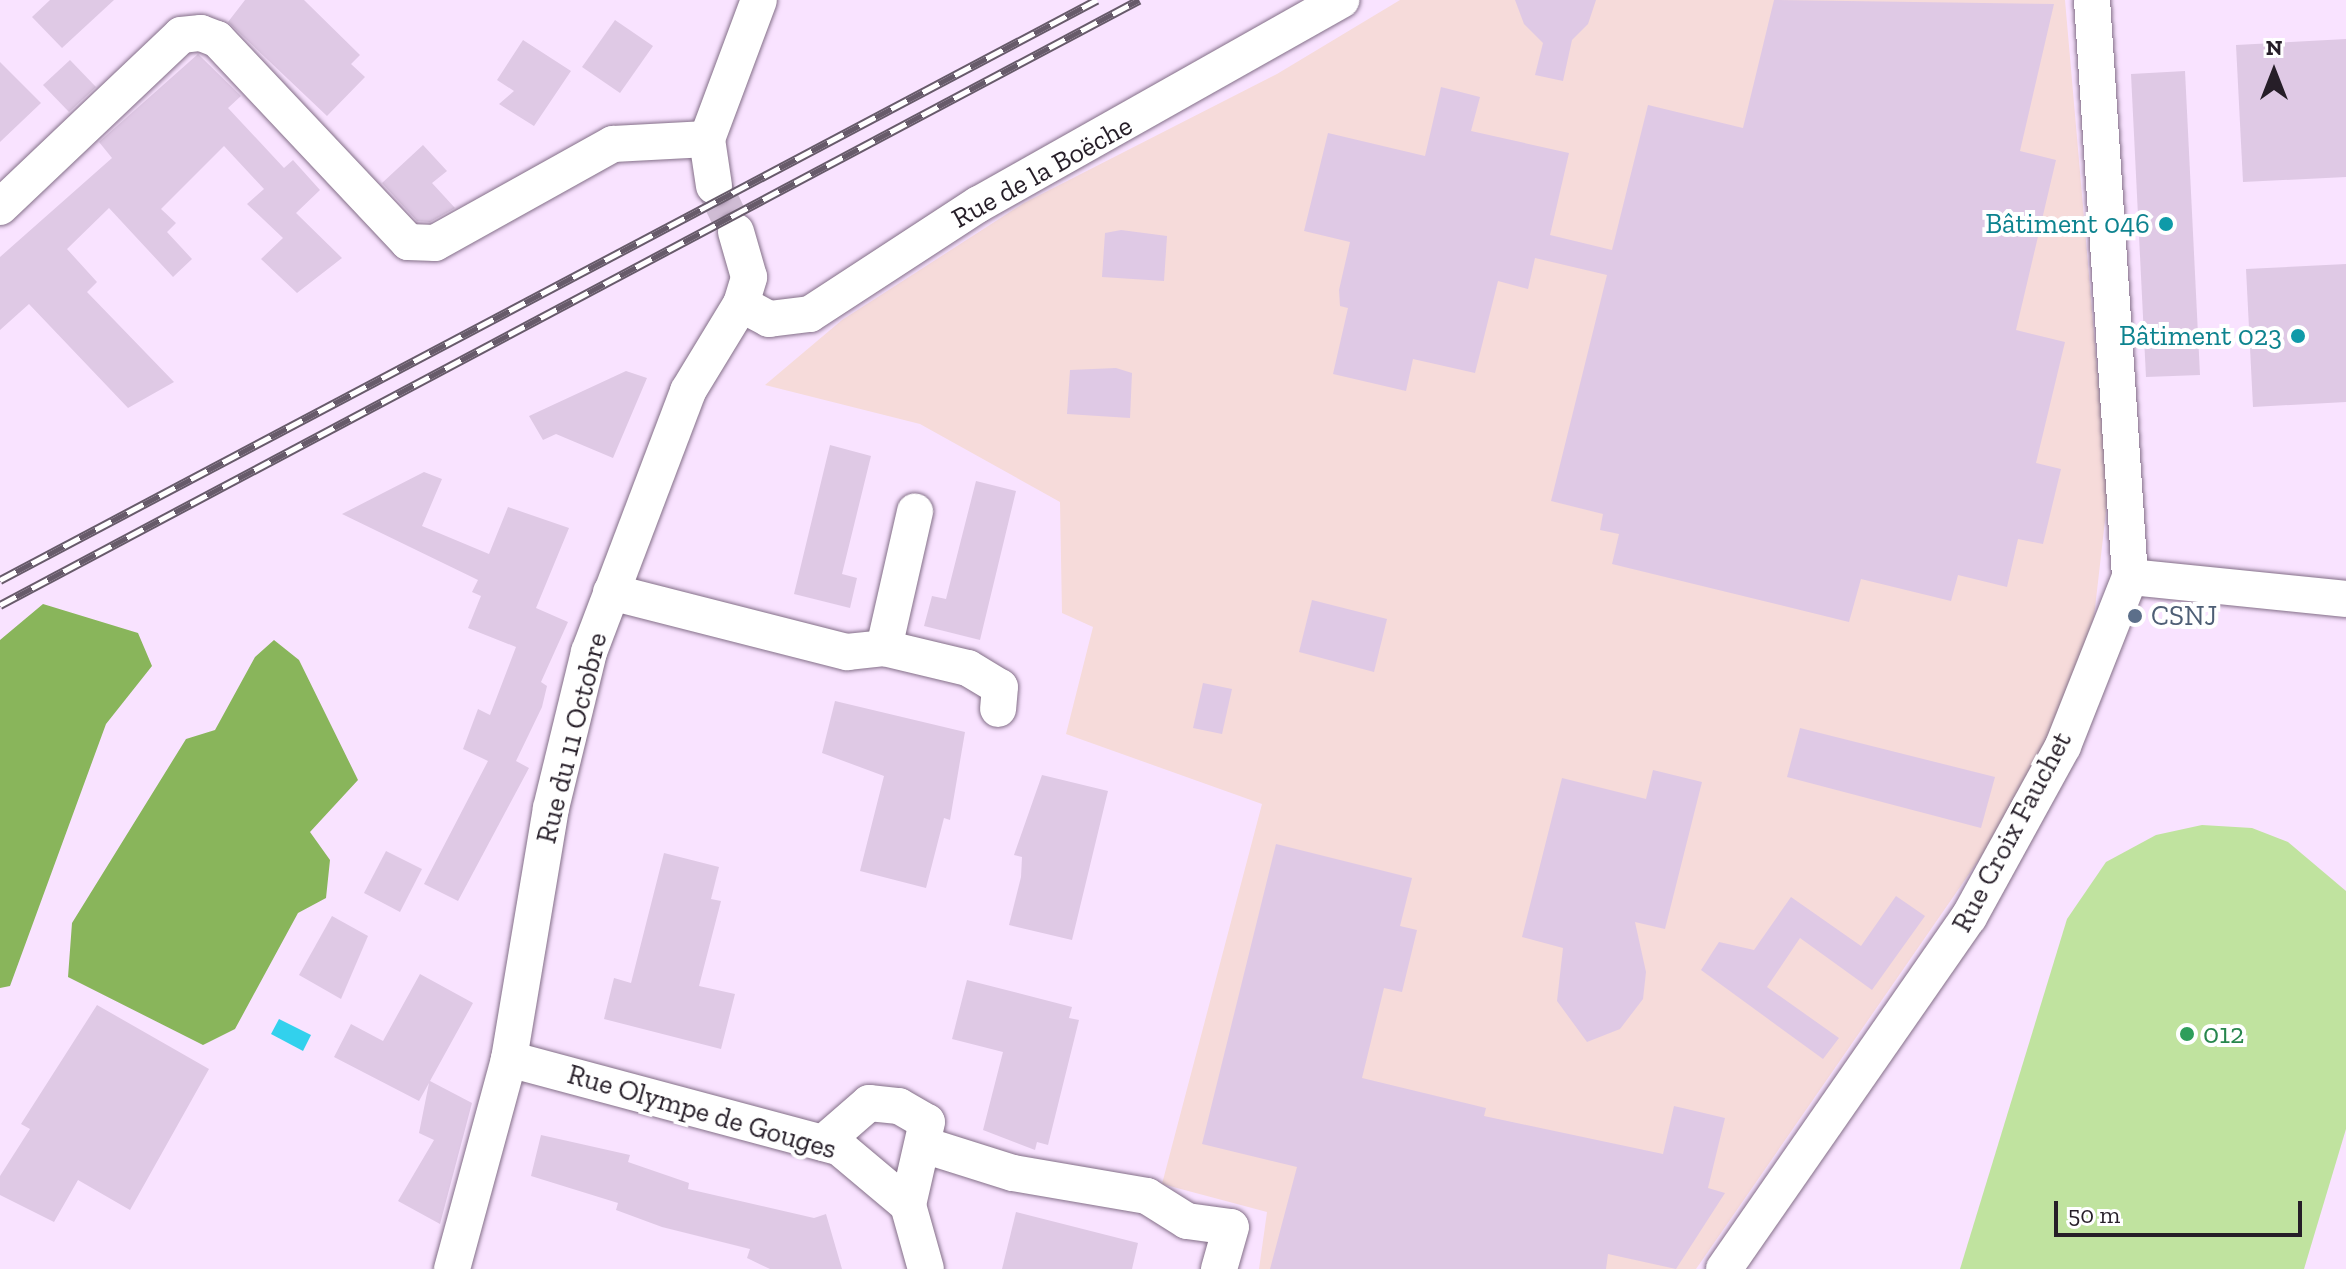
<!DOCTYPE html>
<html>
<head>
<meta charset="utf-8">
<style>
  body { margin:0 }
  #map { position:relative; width:2346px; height:1269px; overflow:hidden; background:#f9e3ff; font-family:"Zilla Slab",serif }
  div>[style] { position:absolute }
  .industrial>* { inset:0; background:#f6dbda }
  .green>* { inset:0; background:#c0e39f }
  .forest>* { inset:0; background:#89b55b }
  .water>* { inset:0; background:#32d1ed }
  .building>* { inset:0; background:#dfc9e5 }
  .minor-tunnel>* { height:36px; margin-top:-18px; transform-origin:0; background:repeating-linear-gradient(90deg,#cfbcd4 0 36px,transparent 0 54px) }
  .roads { filter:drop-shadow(0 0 2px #836f88) drop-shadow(0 0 2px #836f88) }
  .minor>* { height:36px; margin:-18px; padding:0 18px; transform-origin:18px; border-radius:18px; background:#fff }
  .rail>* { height:9px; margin-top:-4.5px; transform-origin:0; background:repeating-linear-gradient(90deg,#fff 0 18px,#675b6a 0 36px); box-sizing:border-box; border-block:2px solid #675b6a }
  .dots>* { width:22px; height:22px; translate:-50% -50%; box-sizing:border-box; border:4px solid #fff; border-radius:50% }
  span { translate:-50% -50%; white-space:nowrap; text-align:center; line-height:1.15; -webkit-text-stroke:8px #fff; paint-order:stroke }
  .street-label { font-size:28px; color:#261e28 }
  .culture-label { font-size:28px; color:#0d838f }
  .right { translate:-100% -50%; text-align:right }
  .service-label { font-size:28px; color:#4e5e75 }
  .left { translate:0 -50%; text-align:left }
  .leisure-label { font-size:28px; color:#27864d }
  .north { position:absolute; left:2234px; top:32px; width:80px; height:80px; -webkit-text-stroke:6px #fff; paint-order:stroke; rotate:0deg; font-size:22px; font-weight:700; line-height:32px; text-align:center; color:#261e28 }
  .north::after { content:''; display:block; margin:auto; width:28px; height:36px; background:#261e28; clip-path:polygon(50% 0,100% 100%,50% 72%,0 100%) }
  .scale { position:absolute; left:2054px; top:1201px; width:248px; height:36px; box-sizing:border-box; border:4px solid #261e28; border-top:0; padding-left:10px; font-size:24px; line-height:28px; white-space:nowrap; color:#261e28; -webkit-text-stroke:6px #fff; paint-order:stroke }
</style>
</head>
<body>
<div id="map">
  <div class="industrial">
    <div style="clip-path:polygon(1400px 0,2065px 0,2108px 494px,2094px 617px,2034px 780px,1696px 1269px,1259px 1269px,1267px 1212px,1162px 1184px,1262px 804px,1066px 734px,1093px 627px,1062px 613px,1060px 502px,920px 424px,765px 385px,842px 320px,1024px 203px,1277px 74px)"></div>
  </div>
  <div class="green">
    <div style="clip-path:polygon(2202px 825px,2252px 828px,2288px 842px,2346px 891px,2346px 1129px,2304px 1269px,1960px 1269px,2067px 919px,2106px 862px,2156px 835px)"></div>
  </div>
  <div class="forest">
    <div style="clip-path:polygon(43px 604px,138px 633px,152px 666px,106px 724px,10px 986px,0 988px,0 640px)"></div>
    <div style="clip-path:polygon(274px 640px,299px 660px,358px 780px,310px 832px,330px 860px,326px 898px,298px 913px,235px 1029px,203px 1045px,68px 977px,72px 923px,186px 739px,215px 730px,255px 657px)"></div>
  </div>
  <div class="water">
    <div style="clip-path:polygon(279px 1019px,311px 1035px,303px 1051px,271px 1034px)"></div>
  </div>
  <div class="building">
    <div style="clip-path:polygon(50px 0,114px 0,62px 48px,32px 17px)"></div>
    <div style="clip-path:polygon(245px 0,304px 0,360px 55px,351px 64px,365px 77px,327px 116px,228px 22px)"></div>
    <div style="clip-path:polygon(1515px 0,1596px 0,1588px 24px,1572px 40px,1563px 81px,1535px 75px,1543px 43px,1524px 24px)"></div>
    <div style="clip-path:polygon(1774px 0,2054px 4px,2020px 151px,2056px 160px,2016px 330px,2065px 342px,2036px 463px,2061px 469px,2043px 544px,2018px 539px,2007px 587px,1958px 575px,1951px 601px,1861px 579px,1849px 622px,1612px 564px,1619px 534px,1600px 530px,1603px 514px,1551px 501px,1607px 275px,1535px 258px,1528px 289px,1498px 281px,1475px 373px,1413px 359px,1406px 391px,1333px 374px,1348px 308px,1340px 306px,1339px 290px,1350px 242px,1304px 231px,1328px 133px,1425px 156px,1441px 87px,1480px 97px,1471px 131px,1569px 153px,1550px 235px,1612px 250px,1648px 105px,1743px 128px)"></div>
    <div style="clip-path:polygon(615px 20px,653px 46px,620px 93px,582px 67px)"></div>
    <div style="clip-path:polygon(2346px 39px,2346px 177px,2243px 182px,2236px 45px)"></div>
    <div style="clip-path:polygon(523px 40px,571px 71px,534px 126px,499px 104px,514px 91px,497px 80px)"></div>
    <div style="clip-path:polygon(198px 54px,241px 96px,228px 108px,284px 168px,293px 160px,320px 190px,296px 213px,342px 258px,297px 293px,261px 259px,283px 238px,247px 204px,264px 189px,224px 146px,161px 209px,176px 223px,167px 232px,192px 259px,173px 277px,109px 208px,67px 249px,97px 282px,87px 292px,174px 382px,128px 408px,29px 304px,0 330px,0 257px,112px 158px,99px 142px)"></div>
    <div style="clip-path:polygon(70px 60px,96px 87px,69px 112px,43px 85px)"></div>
    <div style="clip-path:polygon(0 62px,41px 103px,0 142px)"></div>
    <div style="clip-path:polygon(2185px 71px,2200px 375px,2146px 377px,2131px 74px)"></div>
    <div style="clip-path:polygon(423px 145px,447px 171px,432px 183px,455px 208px,430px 222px,417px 221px,382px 183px)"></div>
    <div style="clip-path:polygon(1121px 230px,1167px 236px,1164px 281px,1102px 277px,1105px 233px)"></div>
    <div style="clip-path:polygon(2346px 264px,2346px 402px,2253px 407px,2246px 269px)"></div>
    <div style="clip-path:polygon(1116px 368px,1132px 373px,1130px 418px,1067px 414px,1070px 370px)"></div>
    <div style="clip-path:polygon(626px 371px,647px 378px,613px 458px,556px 434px,543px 440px,529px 416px)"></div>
    <div style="clip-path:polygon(830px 445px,871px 456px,842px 574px,857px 578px,850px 608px,794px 594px)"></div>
    <div style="clip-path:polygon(424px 472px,442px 479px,422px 526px,489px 554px,508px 507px,569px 528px,536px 608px,568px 622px,541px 682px,547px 686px,542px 707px,516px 761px,529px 768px,458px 901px,424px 884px,488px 761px,463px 749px,478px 709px,490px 715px,516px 647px,468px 628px,481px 596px,472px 592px,478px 580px,342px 514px)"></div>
    <div style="clip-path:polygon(976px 481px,1016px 491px,980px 640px,924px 626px,932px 596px,946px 599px)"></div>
    <div style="clip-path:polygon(1312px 600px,1387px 619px,1374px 672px,1299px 652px)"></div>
    <div style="clip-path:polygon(1203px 683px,1232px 689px,1222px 734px,1193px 728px)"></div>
    <div style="clip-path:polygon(835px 701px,965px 732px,950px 820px,944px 818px,926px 888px,860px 871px,884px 776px,822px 753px)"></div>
    <div style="clip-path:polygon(1800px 728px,1995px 777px,1981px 828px,1787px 777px)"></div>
    <div style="clip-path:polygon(1653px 770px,1702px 782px,1665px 929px,1635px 922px,1646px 972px,1643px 999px,1620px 1029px,1587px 1042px,1557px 1001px,1563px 948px,1522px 937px,1562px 778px,1646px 799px)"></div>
    <div style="clip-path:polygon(1042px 775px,1108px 791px,1072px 940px,1009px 925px,1021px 877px,1022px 857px,1014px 855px)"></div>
    <div style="clip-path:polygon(1276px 844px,1412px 878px,1400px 926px,1417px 930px,1402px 992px,1384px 988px,1362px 1078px,1486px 1108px,1484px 1116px,1663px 1154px,1674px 1106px,1725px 1118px,1708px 1188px,1725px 1193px,1676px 1269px,1608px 1254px,1606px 1269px,1270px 1269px,1297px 1167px,1202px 1144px)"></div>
    <div style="clip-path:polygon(386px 851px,422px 869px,400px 912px,364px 893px)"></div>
    <div style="clip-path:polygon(664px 853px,719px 867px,711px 899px,721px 901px,699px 986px,735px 994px,721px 1049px,604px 1019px,614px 978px,631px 983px)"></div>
    <div style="clip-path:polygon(1896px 896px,1925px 916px,1872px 990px,1800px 938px,1767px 987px,1839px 1038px,1823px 1059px,1701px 970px,1719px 942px,1754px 950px,1791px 897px,1861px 946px)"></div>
    <div style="clip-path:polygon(332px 916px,368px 936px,341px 999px,299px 975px)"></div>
    <div style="clip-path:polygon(420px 974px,473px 1003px,430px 1081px,472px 1103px,440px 1224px,398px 1201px,434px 1140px,419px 1133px,429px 1083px,419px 1101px,334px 1057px,351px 1024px,383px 1041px)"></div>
    <div style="clip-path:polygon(967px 980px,1072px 1007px,1069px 1018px,1079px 1020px,1048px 1145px,1037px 1142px,1035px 1150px,983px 1130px,1003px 1052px,952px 1039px)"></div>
    <div style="clip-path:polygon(97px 1005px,209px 1069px,130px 1210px,78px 1180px,54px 1222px,0 1195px,0 1176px,30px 1129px,21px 1124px)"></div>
    <div style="clip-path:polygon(541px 1135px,630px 1155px,628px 1162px,689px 1183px,688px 1189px,814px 1218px,826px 1214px,842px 1269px,770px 1269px,747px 1258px,750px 1249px,662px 1227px,616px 1210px,618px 1203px,531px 1176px)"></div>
    <div style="clip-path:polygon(1016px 1212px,1138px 1243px,1132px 1269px,1002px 1269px)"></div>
  </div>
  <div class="minor-tunnel">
    <div style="left:714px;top:186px;width:51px;rotate:64.4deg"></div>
  </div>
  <div class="roads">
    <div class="minor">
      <div style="left:714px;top:186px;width:48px;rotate:-98.5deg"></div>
      <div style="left:707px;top:139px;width:148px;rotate:-69.5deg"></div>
      <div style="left:0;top:207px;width:250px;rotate:-43.5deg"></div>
      <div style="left:181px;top:35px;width:20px;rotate:-6deg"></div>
      <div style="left:201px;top:33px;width:17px;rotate:21deg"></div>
      <div style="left:217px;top:39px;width:279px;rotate:46.7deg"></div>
      <div style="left:408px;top:242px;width:27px;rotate:2deg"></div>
      <div style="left:435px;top:243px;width:204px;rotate:-29.1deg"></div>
      <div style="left:613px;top:144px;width:94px;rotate:-3deg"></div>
      <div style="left:741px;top:304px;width:32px;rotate:28deg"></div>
      <div style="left:769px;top:319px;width:41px;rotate:-7deg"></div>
      <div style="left:810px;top:314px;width:202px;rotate:-33.1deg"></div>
      <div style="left:979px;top:204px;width:416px;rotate:-29.4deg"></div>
      <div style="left:2130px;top:577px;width:217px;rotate:5.8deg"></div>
      <div style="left:611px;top:592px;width:244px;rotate:14.3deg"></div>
      <div style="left:847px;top:652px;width:37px;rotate:-6deg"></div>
      <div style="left:884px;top:648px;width:86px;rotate:13.4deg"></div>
      <div style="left:968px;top:668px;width:37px;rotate:31deg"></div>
      <div style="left:1000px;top:687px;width:22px;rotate:95deg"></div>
      <div style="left:884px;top:648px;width:140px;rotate:-77.2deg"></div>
      <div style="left:509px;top:1059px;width:343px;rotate:15deg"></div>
      <div style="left:840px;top:1148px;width:89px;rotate:40deg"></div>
      <div style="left:908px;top:1205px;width:66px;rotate:74.3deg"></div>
      <div style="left:823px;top:1143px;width:61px;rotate:-41deg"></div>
      <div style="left:869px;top:1103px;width:30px;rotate:6deg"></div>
      <div style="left:899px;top:1106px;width:32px;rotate:30deg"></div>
      <div style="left:927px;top:1122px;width:85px;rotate:102.9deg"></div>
      <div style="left:924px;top:1145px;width:93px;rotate:17.5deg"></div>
      <div style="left:1013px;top:1173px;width:136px;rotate:9.7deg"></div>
      <div style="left:1147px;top:1196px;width:47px;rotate:32deg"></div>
      <div style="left:1187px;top:1221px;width:44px;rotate:7.8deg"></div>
      <div style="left:1231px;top:1227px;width:44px;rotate:105.9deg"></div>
      <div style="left:452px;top:1269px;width:218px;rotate:-74.8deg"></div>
      <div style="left:509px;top:1059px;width:254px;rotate:-80.5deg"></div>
      <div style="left:551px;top:808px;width:161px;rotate:-76.3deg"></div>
      <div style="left:589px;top:652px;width:279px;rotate:-69.2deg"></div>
      <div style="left:688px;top:391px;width:102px;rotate:-58.7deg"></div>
      <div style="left:741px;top:304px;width:28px;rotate:-73deg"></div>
      <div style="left:749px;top:277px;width:47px;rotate:-106.1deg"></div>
      <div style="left:1724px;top:1269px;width:429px;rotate:-55.2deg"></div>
      <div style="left:1969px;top:917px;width:195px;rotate:-61.2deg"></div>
      <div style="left:2063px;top:746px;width:182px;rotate:-68.4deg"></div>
      <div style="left:2130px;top:577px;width:578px;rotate:-93.77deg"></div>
    </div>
  </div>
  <div class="rail">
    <div style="left:0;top:580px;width:1241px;rotate:-27.87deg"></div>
    <div style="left:0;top:605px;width:1290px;rotate:-27.98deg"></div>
  </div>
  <div class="dots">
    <div style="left:2166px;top:224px;background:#0f9aa8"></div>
    <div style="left:2298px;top:336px;background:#0f9aa8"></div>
    <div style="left:2135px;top:616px;background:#5c6f8a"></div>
    <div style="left:2187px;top:1034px;background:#2e9e5b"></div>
  </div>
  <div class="street-label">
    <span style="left:1042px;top:172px;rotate:-29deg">Rue de la Boëche</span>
    <span style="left:572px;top:738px;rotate:-76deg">Rue du 11 Octobre</span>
    <span style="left:2012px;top:832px;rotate:-62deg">Rue Croix Fauchet</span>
    <span style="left:702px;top:1112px;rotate:16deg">Rue Olympe de Gouges</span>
  </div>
  <div class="culture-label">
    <span class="right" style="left:2150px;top:224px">Bâtiment 046</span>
    <span class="right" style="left:2282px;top:336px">Bâtiment 023</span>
  </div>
  <div class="service-label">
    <span class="left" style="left:2151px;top:616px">CSNJ</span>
  </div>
  <div class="leisure-label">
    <span class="left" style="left:2203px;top:1034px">012</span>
  </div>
  <div class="north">N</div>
  <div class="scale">50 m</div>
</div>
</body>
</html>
